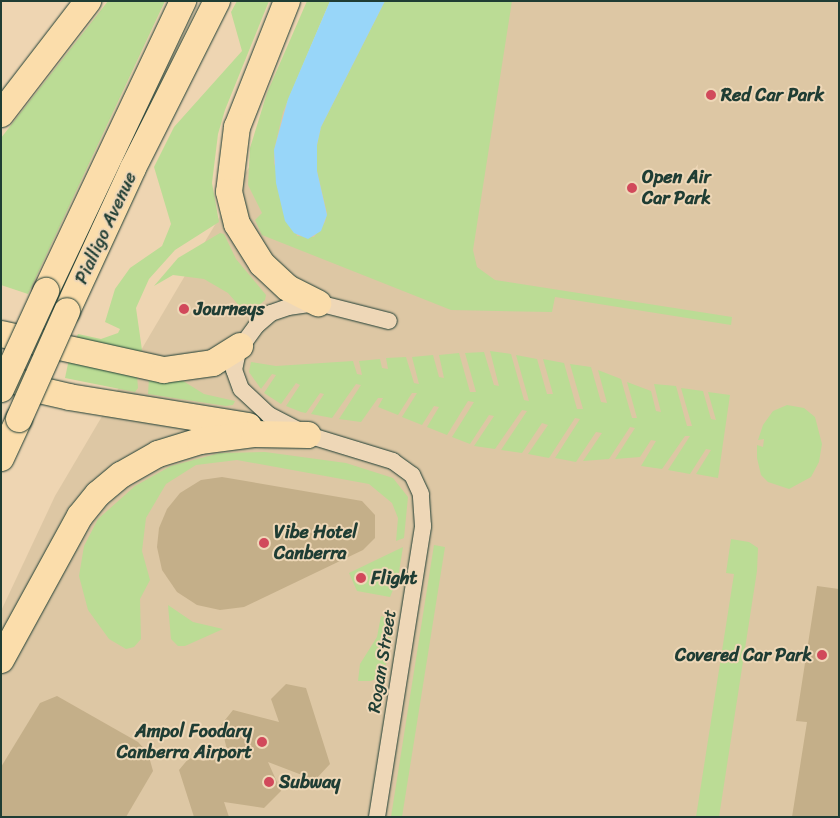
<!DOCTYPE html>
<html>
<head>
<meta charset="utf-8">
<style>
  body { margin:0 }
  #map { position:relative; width:840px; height:818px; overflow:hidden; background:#eed5b2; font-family:Sriracha,sans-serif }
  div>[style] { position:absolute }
  .built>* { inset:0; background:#ddc7a4 }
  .green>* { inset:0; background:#bbdc95 }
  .water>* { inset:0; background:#98d6f9 }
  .building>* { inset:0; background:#c4af89 }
  .roads { filter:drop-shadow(0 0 1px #1f3d34) drop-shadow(0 0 1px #1f3d34) }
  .minor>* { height:16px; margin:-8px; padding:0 8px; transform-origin:8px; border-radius:8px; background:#eed7b7 }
  .primary>* { height:26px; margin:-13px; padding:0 13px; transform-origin:13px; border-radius:13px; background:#fbddab }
  .bridges { filter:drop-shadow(0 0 1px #1f3d34) drop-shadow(0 0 1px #1f3d34) }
  .primary-bridge>* { height:26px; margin:-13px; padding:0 13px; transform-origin:13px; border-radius:13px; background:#fbddab }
  .dots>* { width:14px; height:14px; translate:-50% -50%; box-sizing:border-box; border:2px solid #eed7b7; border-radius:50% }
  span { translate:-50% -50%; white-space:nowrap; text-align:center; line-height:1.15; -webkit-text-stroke:4px #eed7b7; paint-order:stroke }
  .poi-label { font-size:18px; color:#1f3d34; font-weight:700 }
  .left { translate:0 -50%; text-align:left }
  .right { translate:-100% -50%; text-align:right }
  .street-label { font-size:18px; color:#1f3d34 }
  .frame { position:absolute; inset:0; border:2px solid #1f3d34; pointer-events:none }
</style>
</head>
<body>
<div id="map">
  <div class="built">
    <div style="clip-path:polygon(347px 1px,839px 1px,839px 817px,1px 817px,1px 611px,55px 496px)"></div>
  </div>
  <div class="green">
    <div style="clip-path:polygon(108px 1px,165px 1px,28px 294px,1px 285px,1px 138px)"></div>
    <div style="clip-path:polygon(237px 1px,269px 1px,225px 110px,218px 134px,212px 183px,219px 222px,175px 250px,149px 279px,136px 308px,142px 350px,140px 353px,76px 339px,78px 334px,101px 339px,118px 333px,120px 329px,105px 322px,115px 289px,130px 268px,162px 246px,171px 224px,154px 167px,174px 127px,242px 51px,231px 12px)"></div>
    <div style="clip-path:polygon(307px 1px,330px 1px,283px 112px,274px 150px,274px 163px,297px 236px,314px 237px,325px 222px,327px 213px,317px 171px,317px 145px,321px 127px,385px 1px,512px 1px,473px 250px,477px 267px,495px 280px,732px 317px,731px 325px,555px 297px,552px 312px,451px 310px,262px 235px,255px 220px,262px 213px,248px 185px,250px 148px,267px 93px)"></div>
    <div style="clip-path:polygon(220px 233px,224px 234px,236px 259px,266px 295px,265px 300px,248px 316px,228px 293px,204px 279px,173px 275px,154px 286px,178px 258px)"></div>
    <div style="clip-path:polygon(490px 351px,511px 354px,524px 400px,529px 401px,516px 355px,537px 359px,547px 394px,553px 394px,543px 359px,564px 363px,577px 409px,583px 409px,570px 364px,591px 367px,601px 402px,607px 403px,598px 370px,621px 379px,632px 418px,637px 418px,627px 382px,651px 391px,656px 411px,661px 412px,654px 384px,676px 386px,687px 426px,692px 426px,681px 388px,703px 391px,711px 419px,716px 420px,708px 392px,730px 395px,718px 478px,696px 474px,711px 450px,706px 449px,690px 474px,668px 470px,690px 436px,685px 436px,662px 469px,641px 466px,656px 441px,651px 440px,640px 457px,615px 459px,635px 428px,630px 427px,609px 459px,583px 461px,602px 433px,596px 432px,576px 462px,555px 458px,580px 419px,575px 418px,549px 458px,528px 454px,548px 425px,542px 423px,522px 453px,501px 450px,527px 411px,522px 410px,495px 449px,474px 446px,494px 416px,489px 415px,470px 444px,452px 437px,474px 402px,468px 401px,447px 435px,427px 427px,439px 407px,434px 406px,422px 425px,402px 417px,417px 393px,412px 393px,398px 415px,378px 407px,383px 398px,378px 398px,361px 422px,339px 419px,361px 385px,356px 384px,332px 418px,311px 414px,324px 394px,320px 393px,306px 413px,301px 412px,286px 406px,300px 385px,296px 383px,281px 404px,264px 393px,276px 375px,272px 374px,261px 389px,249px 372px,251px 362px,276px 366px,353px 361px,357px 374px,362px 375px,359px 361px,380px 359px,382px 368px,388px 369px,386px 358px,406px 357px,414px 383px,419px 384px,412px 357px,433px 355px,439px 377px,444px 378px,439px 355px,459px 353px,470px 392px,476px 392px,465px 353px,484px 352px,494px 385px,499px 386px)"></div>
    <div style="clip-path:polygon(69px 359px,137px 376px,138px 388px,135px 392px,65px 378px)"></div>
    <div style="clip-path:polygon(149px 378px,180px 379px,204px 394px,235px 401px,233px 405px,226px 406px,148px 394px)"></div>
    <div style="clip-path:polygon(787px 405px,804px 408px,815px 417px,822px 444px,819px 462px,811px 477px,789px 489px,768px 482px,761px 475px,757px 458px,757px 445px,763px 447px,764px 439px,758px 440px,763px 425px,773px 411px)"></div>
    <div style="clip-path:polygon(265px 452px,346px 463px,393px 478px,408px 497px,404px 538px,396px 541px,398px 518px,392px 503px,369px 484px,237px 460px,196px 465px,166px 484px,146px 518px,142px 551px,150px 580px,140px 599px,141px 639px,134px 647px,126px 649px,109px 639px,88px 610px,79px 576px,84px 546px,98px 519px,135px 486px,171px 466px,220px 453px)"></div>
    <div style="clip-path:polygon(731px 539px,749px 542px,758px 548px,757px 571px,719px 817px,696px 817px,734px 574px,726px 573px)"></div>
    <div style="clip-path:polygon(434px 545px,445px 547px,402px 817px,391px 817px)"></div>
    <div style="clip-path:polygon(403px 547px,398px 578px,390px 597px,357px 591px,349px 573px)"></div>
    <div style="clip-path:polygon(168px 605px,193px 622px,223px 629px,185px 646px,178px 646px,171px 639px)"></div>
    <div style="clip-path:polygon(381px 616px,388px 619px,385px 634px,391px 635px,384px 675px,371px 681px,358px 681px,360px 664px,377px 637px)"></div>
  </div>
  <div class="water">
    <div style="clip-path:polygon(330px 1px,385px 1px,321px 127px,317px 145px,317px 171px,327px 215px,321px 231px,308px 239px,294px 233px,285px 221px,276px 183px,274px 150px,288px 99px)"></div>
  </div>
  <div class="building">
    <div style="clip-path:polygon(222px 477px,362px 501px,375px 515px,375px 538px,363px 550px,244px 607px,220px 610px,197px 605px,177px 592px,162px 570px,157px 547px,159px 528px,167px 509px,180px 493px,201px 480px)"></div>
    <div style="clip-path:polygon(817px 586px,839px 589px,839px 817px,792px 817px,807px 722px,796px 721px)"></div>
    <div style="clip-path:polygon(286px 684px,306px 688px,330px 764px,315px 780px,268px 762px,281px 791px,264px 808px,224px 802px,229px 817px,194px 817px,179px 770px,189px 758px,204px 761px,228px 754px,221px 725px,233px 710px,279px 722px,271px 699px)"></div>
    <div style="clip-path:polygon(57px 696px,138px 742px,148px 753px,153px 771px,126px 817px,1px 817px,1px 767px,40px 703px)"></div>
  </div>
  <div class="roads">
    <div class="minor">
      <div style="left:377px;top:817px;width:295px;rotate:-81deg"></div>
      <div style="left:423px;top:526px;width:32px;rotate:-94deg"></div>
      <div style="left:421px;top:494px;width:21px;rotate:-115deg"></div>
      <div style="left:412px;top:475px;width:24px;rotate:-144deg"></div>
      <div style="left:393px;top:461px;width:89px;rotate:-163deg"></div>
      <div style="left:308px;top:435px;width:44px;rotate:-152.9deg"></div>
      <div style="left:269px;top:415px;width:38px;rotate:-137deg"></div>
      <div style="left:241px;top:389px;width:20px;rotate:-110deg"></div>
      <div style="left:234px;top:370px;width:19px;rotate:-78deg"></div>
      <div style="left:238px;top:351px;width:31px;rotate:-54deg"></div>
      <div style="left:256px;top:326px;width:20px;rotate:-41deg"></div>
      <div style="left:271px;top:313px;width:18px;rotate:-19deg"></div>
      <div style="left:288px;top:307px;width:30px;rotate:-8deg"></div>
      <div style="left:318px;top:303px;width:73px;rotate:14.2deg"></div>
    </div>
    <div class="primary">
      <div style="left:287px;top:1px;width:136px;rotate:111.6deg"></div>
      <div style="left:237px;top:127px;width:65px;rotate:97deg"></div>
      <div style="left:229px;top:192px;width:33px;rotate:76deg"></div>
      <div style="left:237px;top:224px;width:47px;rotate:58deg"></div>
      <div style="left:262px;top:264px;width:35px;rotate:43deg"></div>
      <div style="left:288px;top:288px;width:34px;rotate:27deg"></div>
      <div style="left:1px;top:114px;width:143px;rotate:-52.4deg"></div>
      <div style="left:46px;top:291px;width:321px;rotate:-64.7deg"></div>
      <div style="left:67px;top:311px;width:157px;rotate:-65.2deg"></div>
      <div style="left:133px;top:168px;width:187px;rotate:-63.3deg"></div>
      <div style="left:1px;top:334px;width:167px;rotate:12.5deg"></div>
      <div style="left:164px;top:370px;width:49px;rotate:-8.1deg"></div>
      <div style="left:213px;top:363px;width:32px;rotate:-32deg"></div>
      <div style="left:1px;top:374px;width:37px;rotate:24deg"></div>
      <div style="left:35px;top:389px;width:35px;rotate:13deg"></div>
      <div style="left:69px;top:397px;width:182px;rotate:9.2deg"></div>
      <div style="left:1px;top:458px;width:43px;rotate:-65.2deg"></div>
      <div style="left:1px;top:660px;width:164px;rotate:-61.3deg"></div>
      <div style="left:80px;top:516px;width:28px;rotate:-51deg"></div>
      <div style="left:98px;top:494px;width:30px;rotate:-40deg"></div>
      <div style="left:121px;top:475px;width:43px;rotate:-29.6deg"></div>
      <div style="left:158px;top:454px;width:44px;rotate:-17.2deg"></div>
      <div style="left:200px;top:441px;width:54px;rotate:-7.4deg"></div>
      <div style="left:254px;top:434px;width:54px;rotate:1.1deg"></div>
    </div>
  </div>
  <div class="bridges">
    <div class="primary-bridge">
      <div style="left:1px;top:389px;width:108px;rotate:-65.3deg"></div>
      <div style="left:19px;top:419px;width:118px;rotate:-66deg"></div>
    </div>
  </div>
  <div class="dots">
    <div style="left:711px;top:95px;background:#d1495b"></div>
    <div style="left:632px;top:188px;background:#d1495b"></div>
    <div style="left:184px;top:309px;background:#d1495b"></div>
    <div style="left:264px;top:543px;background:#d1495b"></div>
    <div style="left:361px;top:578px;background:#d1495b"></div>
    <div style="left:822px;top:655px;background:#d1495b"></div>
    <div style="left:262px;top:742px;background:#d1495b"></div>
    <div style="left:269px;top:782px;background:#d1495b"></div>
  </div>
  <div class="poi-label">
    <span class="left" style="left:721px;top:95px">Red Car Park</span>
    <span class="left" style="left:642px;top:188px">Open Air<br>Car Park</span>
    <span class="left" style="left:194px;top:309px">Journeys</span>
    <span class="left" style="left:274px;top:543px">Vibe Hotel<br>Canberra</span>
    <span class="left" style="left:371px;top:578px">Flight</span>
    <span class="right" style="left:812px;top:655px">Covered Car Park</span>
    <span class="right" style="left:252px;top:742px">Ampol Foodary<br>Canberra Airport</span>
    <span class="left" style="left:279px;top:782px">Subway</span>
  </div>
  <div class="street-label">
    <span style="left:106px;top:228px;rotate:-65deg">Pialligo Avenue</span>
    <span style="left:382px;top:661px;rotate:-81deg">Rogan Street</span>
  </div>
  <div class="frame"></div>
</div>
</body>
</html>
